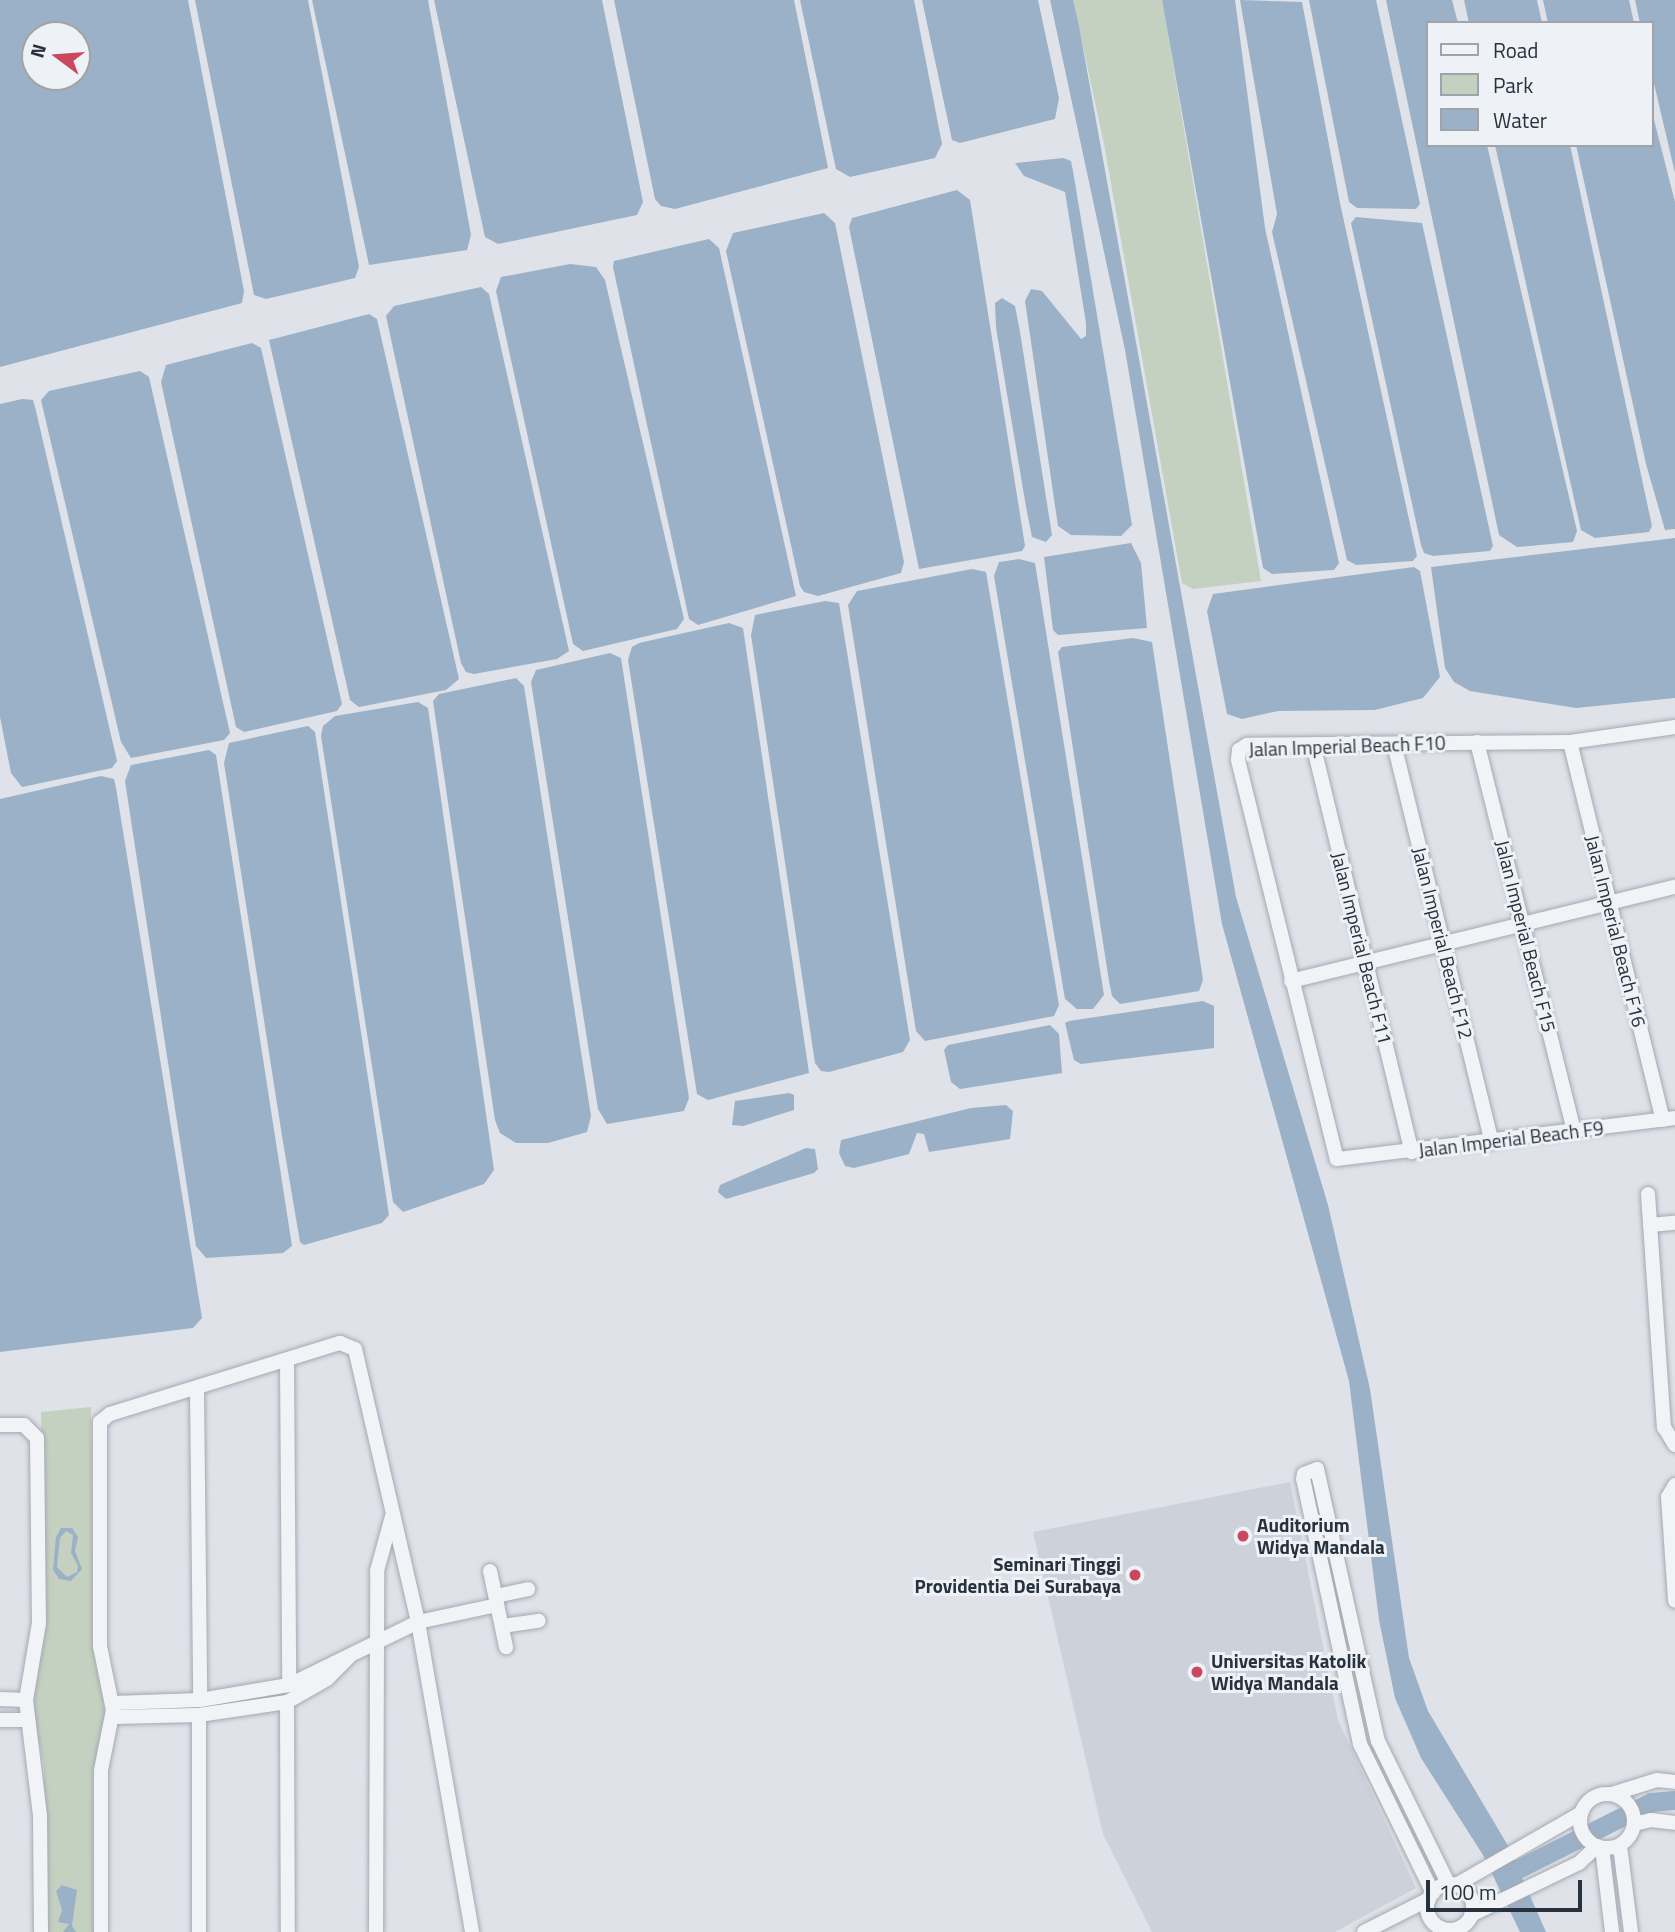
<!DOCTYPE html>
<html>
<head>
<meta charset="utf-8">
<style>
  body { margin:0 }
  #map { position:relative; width:1675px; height:1932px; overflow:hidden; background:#dfe2e8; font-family:"Titillium Web",sans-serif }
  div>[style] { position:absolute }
  .built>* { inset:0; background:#cdd2da }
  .green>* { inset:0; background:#c5d1c0 }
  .water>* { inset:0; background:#9bb1c7 }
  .river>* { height:19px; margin:-9.5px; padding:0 9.5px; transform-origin:9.5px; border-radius:9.5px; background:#9bb1c7 }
  .roads { filter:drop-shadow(0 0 2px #a4a9b2) drop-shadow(0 0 2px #a4a9b2) }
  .minor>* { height:14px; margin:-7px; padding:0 7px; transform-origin:7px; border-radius:7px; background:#f1f3f6 }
  .minor>.ring { margin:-7px; padding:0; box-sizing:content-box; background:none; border:14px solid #f1f3f6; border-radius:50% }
  .dots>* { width:19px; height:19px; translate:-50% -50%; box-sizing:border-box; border:4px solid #eef1f5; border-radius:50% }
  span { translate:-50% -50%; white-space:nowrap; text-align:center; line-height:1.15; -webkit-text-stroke:6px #eef1f5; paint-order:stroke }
  .street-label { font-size:19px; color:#28313e }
  .poi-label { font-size:19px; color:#28313e; font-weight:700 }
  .left { translate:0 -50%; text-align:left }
  .right { translate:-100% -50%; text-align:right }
  .legend { position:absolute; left:1426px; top:21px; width:228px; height:126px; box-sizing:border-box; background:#eef1f5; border:2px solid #9fa4ac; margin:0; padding:9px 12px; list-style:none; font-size:21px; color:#28313e }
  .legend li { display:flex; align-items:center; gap:14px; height:35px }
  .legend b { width:35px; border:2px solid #9fa4ac }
  .north { position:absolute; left:21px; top:21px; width:70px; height:70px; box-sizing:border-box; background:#eef1f5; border:2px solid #9fa4ac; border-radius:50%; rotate:286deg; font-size:19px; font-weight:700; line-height:28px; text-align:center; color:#28313e }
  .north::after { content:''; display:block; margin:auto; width:24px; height:32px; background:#c9485d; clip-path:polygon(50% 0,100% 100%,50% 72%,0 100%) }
  .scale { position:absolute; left:1426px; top:1880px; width:156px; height:32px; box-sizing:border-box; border:4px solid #28313e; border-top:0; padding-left:9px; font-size:21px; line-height:24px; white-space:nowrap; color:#28313e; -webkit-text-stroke:5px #eef1f5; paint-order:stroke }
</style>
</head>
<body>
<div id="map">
  <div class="built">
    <div style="clip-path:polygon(1290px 1482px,1338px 1720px,1416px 1888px,1335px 1932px,1152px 1932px,1103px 1834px,1033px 1532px)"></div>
  </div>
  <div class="green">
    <div style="clip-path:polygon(1073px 0,1162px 0,1261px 581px,1193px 589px,1182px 583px,1104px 144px)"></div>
    <div style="clip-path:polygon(91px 1407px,94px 1651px,106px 1717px,93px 1773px,94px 1932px,46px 1932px,44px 1765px,32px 1713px,44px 1632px,41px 1412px)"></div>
  </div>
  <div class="water">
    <div style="clip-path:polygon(evenodd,0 0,188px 0,244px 291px,242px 303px,0 367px,0 0,35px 35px,77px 35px,77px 77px,35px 77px,35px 35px)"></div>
    <div style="clip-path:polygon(195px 0,308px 0,359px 267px,355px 278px,266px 299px,254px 295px)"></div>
    <div style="clip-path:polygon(312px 0,428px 0,471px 235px,467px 250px,369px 265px)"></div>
    <div style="clip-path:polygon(434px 0,602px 0,643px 202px,637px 215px,498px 244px,485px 237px)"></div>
    <div style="clip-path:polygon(614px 0,794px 0,828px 168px,675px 209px,661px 206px,655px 199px)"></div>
    <div style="clip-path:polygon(800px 0,914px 0,942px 144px,935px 158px,850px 177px,836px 169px)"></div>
    <div style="clip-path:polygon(922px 0,1038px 0,1059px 98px,1055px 119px,960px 143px,952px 140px)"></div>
    <div style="clip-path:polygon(1050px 0,1073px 0,1079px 26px,1236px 897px,1328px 1205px,1370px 1389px,1409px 1658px,1428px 1711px,1507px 1844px,1546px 1932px,1520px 1932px,1483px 1855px,1421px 1758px,1395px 1698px,1379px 1620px,1349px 1381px,1222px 924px,1125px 350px)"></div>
    <div style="clip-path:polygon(1162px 0,1235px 0,1265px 228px,1339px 563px,1334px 570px,1272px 574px,1263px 568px)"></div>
    <div style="clip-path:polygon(1240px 0,1302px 2px,1340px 203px,1417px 556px,1413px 561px,1356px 565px,1347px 560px,1272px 232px,1277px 214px)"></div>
    <div style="clip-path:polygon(1309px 0,1376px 0,1420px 204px,1416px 209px,1357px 208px,1349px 202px)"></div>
    <div style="clip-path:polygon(1386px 0,1452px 0,1458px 23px,1428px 23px,1428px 145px,1487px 145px,1577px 531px,1573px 542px,1517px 547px,1499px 535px)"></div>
    <div style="clip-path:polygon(1464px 0,1537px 0,1542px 23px,1469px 23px)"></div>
    <div style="clip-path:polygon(1543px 0,1629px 0,1634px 23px,1548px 23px)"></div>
    <div style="clip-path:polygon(1635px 0,1675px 0,1675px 173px,1652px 75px,1652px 23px,1640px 23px)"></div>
    <div style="clip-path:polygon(1652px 112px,1675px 202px,1675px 529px,1665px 530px,1646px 464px,1576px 145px,1652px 145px)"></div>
    <div style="clip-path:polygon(1495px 145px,1570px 145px,1652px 526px,1649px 532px,1595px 538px,1581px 530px)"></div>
    <div style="clip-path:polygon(1063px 158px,1071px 161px,1073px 171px,1132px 525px,1121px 536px,1071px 535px,1058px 526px,1025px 301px,1031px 289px,1042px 291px,1081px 339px,1086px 336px,1086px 323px,1065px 192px,1024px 176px,1015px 163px)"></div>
    <div style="clip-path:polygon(957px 190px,970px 200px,1025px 546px,1022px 551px,919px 569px,849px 227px,852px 218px)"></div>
    <div style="clip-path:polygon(824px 213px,835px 223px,904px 562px,901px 573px,818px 596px,804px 592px,800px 586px,726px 251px,733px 233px)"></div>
    <div style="clip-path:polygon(1356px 217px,1422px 223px,1493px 546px,1490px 551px,1433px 556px,1424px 553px,1421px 545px,1351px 223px)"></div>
    <div style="clip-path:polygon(709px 239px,719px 248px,796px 596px,698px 625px,689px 619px,613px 267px,614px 261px)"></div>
    <div style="clip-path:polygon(570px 264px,596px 267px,605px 280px,684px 619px,677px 629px,583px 651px,573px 644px,496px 291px,501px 277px)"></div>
    <div style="clip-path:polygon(481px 287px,489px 294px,569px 651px,557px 659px,474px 674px,466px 672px,461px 663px,386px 316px,394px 306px)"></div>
    <div style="clip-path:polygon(1002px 298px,1015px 306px,1020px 332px,1052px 535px,1046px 542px,1032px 537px,1026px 507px,996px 328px,995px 303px)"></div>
    <div style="clip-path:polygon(369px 314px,377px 319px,459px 679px,446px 690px,359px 707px,350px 700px,269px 340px)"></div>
    <div style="clip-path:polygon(252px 343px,261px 348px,342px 704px,337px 711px,244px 732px,236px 727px,161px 382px,166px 365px)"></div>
    <div style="clip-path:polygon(140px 371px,149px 377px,230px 733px,224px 740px,131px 758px,121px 742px,41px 400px,49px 391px)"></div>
    <div style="clip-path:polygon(22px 399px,33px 400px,36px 411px,117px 761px,112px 768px,22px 787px,11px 773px,0 717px,0 404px)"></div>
    <div style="clip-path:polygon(1675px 538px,1675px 698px,1576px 708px,1470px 691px,1454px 682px,1445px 668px,1431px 567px)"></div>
    <div style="clip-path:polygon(1131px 543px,1141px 563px,1147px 628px,1058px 635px,1053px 630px,1044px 557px)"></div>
    <div style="clip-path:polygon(1019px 559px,1035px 563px,1104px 995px,1093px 1009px,1077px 1009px,1065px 999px,994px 576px,999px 562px)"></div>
    <div style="clip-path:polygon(1414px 567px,1420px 571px,1440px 677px,1423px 698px,1375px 710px,1278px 711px,1242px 719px,1227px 714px,1207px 611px,1213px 594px)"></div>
    <div style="clip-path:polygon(972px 569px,986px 572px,1059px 1005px,1054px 1016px,925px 1041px,916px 1031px,848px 605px,857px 591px)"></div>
    <div style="clip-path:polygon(825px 601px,839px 603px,910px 1040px,903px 1052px,829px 1072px,821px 1071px,815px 1063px,751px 635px,755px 615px)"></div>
    <div style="clip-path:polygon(729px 623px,743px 628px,809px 1073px,708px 1100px,697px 1094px,628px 660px,632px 647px,639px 643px)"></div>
    <div style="clip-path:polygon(1133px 638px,1152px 642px,1203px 980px,1199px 991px,1120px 1004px,1112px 996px,1109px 981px,1058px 652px,1062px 647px)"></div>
    <div style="clip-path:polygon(610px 653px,621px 658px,689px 1098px,684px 1111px,607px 1124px,598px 1109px,531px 682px,536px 670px)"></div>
    <div style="clip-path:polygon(516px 678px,524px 686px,591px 1116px,587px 1132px,548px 1143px,516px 1143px,500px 1133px,495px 1120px,433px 701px,439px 694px)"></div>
    <div style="clip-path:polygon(418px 702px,428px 708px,494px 1170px,484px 1184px,403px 1212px,393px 1202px,321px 736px,323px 726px,335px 716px)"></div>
    <div style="clip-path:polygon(308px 726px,315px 732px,389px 1215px,382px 1223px,304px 1245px,300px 1242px,282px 1136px,224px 763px,229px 743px)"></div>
    <div style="clip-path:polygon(209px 750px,216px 755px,225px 813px,292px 1246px,283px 1253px,206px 1258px,196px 1246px,125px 781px,131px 765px)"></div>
    <div style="clip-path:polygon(101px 776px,114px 779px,116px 788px,202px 1318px,193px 1328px,0 1352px,0 799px)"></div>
    <div style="clip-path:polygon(1203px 1001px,1214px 1006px,1214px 1048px,1081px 1064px,1074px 1060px,1065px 1023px,1069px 1021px)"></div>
    <div style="clip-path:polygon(1050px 1025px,1059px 1034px,1062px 1073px,960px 1089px,951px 1082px,944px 1050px,948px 1045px)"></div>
    <div style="clip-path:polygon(789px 1093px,794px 1095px,794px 1110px,743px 1126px,732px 1125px,735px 1101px)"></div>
    <div style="clip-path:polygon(1006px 1105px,1013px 1111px,1010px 1139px,929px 1152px,924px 1134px,917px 1133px,909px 1154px,854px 1168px,845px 1166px,839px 1153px,841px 1140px,971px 1108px)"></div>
    <div style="clip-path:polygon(806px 1148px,815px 1149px,818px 1169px,814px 1173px,726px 1199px,718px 1192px,720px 1185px)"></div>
    <div style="clip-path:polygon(evenodd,61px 1528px,72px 1528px,78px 1537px,75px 1551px,82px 1569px,71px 1581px,59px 1579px,53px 1570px,56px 1537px,61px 1528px,66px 1531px,73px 1535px,71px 1553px,78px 1566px,77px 1572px,67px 1577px,57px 1567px,60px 1538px,66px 1531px)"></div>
    <div style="clip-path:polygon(62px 1885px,77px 1890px,72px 1926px,76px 1932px,63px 1932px,69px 1924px,58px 1922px,62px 1910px,56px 1891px)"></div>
  </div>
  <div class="river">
    <div style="left:1510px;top:1873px;width:158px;rotate:-26.7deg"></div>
    <div style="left:1651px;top:1802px;width:24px;rotate:-5deg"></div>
  </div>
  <div class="roads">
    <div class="minor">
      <div style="left:1675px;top:727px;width:106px;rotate:171.9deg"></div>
      <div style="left:1570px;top:742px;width:323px;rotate:179.5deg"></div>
      <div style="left:1247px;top:745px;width:9px;rotate:148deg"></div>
      <div style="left:1239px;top:750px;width:10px;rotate:96deg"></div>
      <div style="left:1238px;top:760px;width:411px;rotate:76.1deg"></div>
      <div style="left:1337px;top:1159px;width:340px;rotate:-6.9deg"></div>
      <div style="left:1477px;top:742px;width:400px;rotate:76deg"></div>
      <div style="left:1570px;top:742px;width:389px;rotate:76.2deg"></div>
      <div style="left:1313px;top:744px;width:420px;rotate:76.4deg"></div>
      <div style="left:1394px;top:744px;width:410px;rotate:76.2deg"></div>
      <div style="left:1291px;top:981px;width:395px;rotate:-13.8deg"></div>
      <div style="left:1648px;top:1194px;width:234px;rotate:86.1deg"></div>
      <div style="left:1664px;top:1427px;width:21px;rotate:59deg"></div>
      <div style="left:1650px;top:1225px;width:25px;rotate:-5deg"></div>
      <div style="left:287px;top:1362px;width:323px;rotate:89.6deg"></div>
      <div style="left:197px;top:1390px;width:310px;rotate:89.4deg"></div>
      <div style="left:0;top:1425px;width:24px"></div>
      <div style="left:24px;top:1425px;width:18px;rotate:45deg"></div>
      <div style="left:37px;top:1438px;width:185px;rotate:89.4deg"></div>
      <div style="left:39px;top:1623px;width:78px;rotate:99.6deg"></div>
      <div style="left:26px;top:1700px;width:117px;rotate:83.1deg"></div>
      <div style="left:40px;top:1816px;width:116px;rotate:89.5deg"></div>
      <div style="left:1675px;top:1485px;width:14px;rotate:120deg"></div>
      <div style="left:1668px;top:1497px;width:104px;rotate:86.1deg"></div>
      <div style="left:490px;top:1571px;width:78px;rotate:78.1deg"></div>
      <div style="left:496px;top:1596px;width:33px;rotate:-12deg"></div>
      <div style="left:502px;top:1626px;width:37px;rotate:-8deg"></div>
      <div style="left:0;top:1699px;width:26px;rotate:2deg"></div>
      <div style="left:287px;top:1702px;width:230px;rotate:89.8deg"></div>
      <div style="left:113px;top:1703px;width:87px;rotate:-2deg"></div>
      <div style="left:200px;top:1700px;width:90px;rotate:-9.6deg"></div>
      <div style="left:289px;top:1685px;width:144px;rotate:-26deg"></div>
      <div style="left:418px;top:1622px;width:81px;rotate:-12.1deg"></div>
      <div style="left:113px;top:1717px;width:86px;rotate:-1.3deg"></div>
      <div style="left:199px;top:1715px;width:89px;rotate:-8.4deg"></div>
      <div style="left:287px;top:1702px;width:46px;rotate:-29.9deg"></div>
      <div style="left:327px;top:1679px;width:33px;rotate:-45deg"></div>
      <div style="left:0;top:1720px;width:26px"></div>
      <div class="ring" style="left:1580px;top:1794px;width:40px;height:40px"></div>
      <div style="left:1612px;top:1794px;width:47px;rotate:-17.3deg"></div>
      <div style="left:1657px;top:1780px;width:18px;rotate:6deg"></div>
      <div style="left:1634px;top:1824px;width:17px;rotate:-13deg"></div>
      <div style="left:1651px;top:1820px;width:24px;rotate:7deg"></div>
      <div style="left:1620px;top:1846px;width:87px;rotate:82.7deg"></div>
      <div style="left:1602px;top:1848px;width:85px;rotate:83.2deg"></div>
      <div class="ring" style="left:1427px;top:1884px;width:32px;height:32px"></div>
      <div style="left:1456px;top:1885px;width:144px;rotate:-29.9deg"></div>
      <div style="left:1433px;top:1893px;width:166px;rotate:-116.1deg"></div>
      <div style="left:1360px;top:1744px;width:271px;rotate:-102.1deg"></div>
      <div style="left:1303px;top:1479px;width:5px;rotate:-79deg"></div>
      <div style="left:1304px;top:1474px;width:14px;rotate:-21deg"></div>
      <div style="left:1317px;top:1469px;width:279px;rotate:77.4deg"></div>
      <div style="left:1378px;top:1741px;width:161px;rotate:63.8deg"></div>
      <div style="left:1471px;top:1915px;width:120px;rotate:-25.7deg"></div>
      <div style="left:1579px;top:1863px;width:25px;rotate:-43deg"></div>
      <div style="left:101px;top:1932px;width:162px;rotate:-90deg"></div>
      <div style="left:101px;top:1770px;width:61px;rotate:-78.7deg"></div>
      <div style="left:113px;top:1710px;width:65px;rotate:-101.5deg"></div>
      <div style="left:100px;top:1646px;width:224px;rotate:-90deg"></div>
      <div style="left:100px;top:1422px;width:13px;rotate:-39deg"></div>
      <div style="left:110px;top:1414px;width:241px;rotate:-17.2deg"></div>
      <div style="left:340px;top:1343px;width:16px;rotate:22deg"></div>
      <div style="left:355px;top:1349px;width:280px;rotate:77deg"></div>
      <div style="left:418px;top:1622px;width:315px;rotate:80.1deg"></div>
      <div style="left:199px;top:1932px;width:217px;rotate:-90deg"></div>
      <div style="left:376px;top:1932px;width:361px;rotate:-89.8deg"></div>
      <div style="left:377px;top:1571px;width:57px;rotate:-74.7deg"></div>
      <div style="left:1364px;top:1932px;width:73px;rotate:-26.9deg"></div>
    </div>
  </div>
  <div class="dots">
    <div style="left:1243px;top:1536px;background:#c9485d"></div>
    <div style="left:1135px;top:1575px;background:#c9485d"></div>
    <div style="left:1197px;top:1672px;background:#c9485d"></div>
  </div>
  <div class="street-label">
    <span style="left:1347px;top:746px;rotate:-2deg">Jalan Imperial Beach F10</span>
    <span style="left:1616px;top:931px;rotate:76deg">Jalan Imperial Beach F16</span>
    <span style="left:1526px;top:936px;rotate:76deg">Jalan Imperial Beach F15</span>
    <span style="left:1443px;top:943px;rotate:76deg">Jalan Imperial Beach F12</span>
    <span style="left:1362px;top:948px;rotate:76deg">Jalan Imperial Beach F11</span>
    <span style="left:1511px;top:1139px;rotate:-7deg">Jalan Imperial Beach F9</span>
  </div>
  <div class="poi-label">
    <span class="left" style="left:1257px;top:1536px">Auditorium<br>Widya Mandala</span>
    <span class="right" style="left:1121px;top:1575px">Seminari Tinggi<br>Providentia Dei Surabaya</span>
    <span class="left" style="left:1211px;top:1672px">Universitas Katolik<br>Widya Mandala</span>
  </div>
  <ul class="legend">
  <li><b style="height:9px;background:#f1f3f6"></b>Road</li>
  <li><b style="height:19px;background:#c5d1c0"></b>Park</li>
  <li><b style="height:19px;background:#9bb1c7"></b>Water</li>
  </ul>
  <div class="north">N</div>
  <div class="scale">100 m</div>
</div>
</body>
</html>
